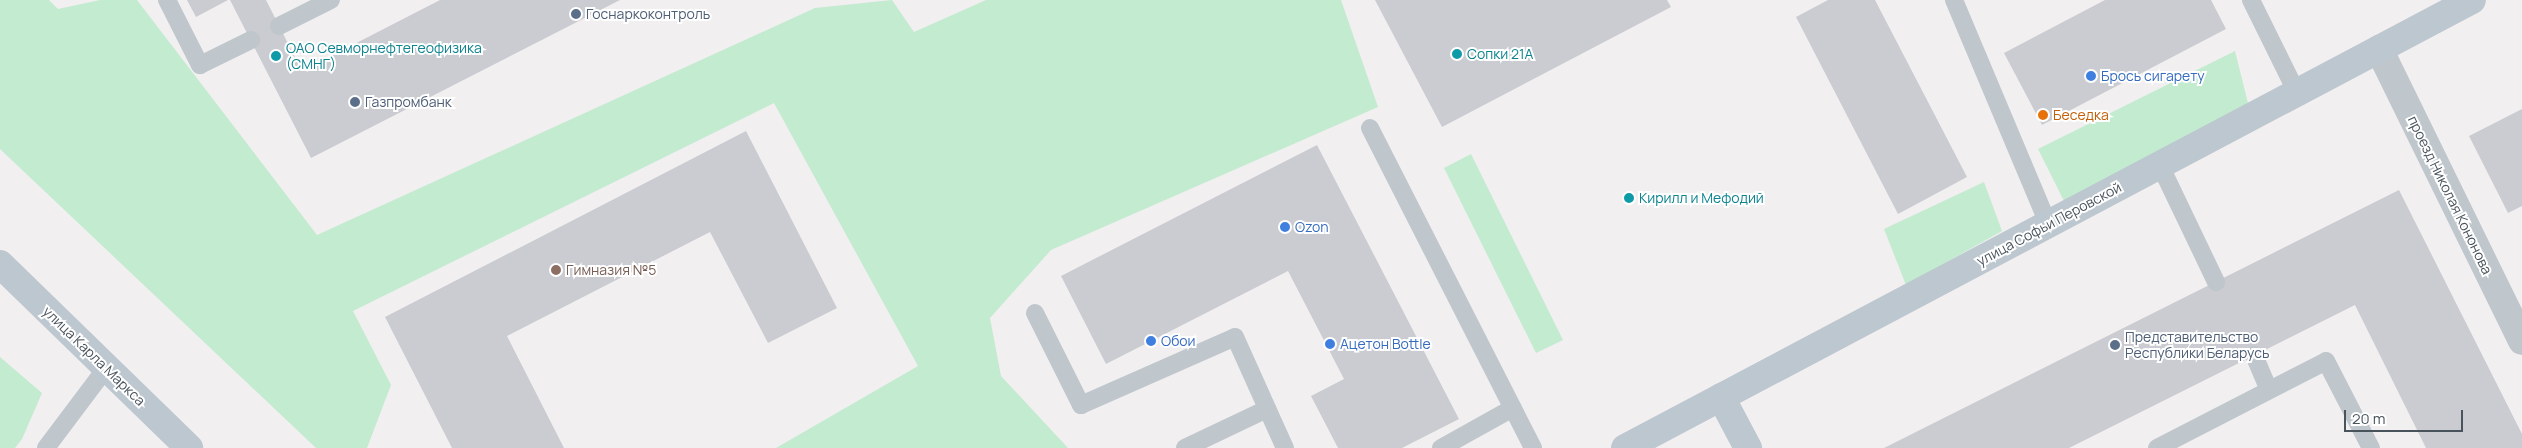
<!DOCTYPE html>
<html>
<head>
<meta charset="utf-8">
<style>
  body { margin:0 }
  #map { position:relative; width:2522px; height:448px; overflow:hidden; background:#f2eff0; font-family:Manrope,sans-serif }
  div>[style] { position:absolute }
  .green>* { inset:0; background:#c2ebd0 }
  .building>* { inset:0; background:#caccd1 }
  .lane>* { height:18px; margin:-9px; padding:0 9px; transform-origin:9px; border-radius:9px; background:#bfc7cd }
  .street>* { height:28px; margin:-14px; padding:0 14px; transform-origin:14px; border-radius:14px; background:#bfc7cd }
  .secondary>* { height:28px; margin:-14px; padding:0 14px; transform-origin:14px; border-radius:14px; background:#bdc7cf }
  .dots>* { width:14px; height:14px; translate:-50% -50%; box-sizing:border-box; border:2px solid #fff; border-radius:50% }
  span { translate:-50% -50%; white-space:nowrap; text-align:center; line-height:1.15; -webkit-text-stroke:4px #fff; paint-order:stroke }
  .service-label { font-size:14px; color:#4e5e75 }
  .left { translate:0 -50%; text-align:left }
  .culture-label { font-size:14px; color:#0d838f }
  .shop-label { font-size:14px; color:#366cbe }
  .food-label { font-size:14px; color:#c56008 }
  .street-label { font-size:14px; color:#49535b }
  .education-label { font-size:14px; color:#785e54 }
  .scale { position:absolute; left:2344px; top:410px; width:119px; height:22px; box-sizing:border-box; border:2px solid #49535b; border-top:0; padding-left:6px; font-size:15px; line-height:18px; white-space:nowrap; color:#49535b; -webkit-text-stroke:4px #fff; paint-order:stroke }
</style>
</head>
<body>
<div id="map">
  <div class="green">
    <div style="clip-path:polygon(0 0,49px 0,58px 9px,100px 0,137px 0,317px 235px,815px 8px,892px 0,914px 32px,986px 0,1341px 0,1378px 107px,1051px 250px,990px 318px,1001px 376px,1068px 448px,776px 448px,918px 366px,774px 103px,353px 311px,391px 385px,367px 448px,316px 448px,0 149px)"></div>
    <div style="clip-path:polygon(2235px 51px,2250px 111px,2065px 203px,2038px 149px)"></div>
    <div style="clip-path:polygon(1471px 154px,1563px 340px,1536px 353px,1444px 168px)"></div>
    <div style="clip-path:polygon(1984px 182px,2002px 231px,1906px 285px,1884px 229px)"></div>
    <div style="clip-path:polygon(0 357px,42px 393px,22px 439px,15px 448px,0 448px)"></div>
  </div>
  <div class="building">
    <div style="clip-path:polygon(187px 0,228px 0,196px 17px)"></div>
    <div style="clip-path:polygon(230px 0,266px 0,302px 71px,440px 0,620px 0,311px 158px)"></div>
    <div style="clip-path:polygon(1375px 0,1667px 0,1671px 7px,1442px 127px)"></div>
    <div style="clip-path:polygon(1828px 0,1875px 0,1967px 177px,1898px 214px,1796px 17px)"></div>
    <div style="clip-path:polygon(2105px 0,2211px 0,2226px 29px,2042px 125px,2004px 53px)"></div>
    <div style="clip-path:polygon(2522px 109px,2522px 206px,2508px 213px,2469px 136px)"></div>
    <div style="clip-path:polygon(746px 131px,837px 308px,768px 343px,710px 232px,507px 336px,564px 448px,452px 448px,385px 317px)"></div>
    <div style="clip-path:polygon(1317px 145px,1459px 419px,1402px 448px,1338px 448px,1311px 396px,1344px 379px,1288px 271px,1106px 364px,1061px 276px)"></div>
    <div style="clip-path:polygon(2399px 190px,2522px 434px,2522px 448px,2426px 448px,2355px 305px,2069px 448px,1884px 448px)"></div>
  </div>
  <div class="lane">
    <div style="left:167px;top:0;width:73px;rotate:63.1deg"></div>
    <div style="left:200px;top:65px;width:57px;rotate:-26.1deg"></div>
    <div style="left:1954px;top:0;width:243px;rotate:67.2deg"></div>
    <div style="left:2251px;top:0;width:104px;rotate:63.7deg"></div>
    <div style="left:279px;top:26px;width:58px;rotate:-26.6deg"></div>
    <div style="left:1370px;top:128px;width:359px;rotate:63deg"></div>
    <div style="left:2160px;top:165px;width:130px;rotate:64.4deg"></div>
    <div style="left:1035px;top:313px;width:103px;rotate:63.4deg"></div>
    <div style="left:1081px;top:405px;width:168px;rotate:-23.8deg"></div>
    <div style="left:1235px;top:337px;width:122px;rotate:65.8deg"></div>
    <div style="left:2254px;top:355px;width:38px;rotate:67deg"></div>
    <div style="left:46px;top:448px;width:100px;rotate:-53.1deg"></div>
    <div style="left:1185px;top:448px;width:91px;rotate:-25.4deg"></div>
    <div style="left:1441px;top:448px;width:82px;rotate:-29.1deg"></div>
    <div style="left:2157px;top:448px;width:190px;rotate:-27.2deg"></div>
    <div style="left:2326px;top:361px;width:98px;rotate:62.7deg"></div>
  </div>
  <div class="street">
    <div style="left:2379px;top:49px;width:325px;rotate:63.9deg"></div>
  </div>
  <div class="secondary">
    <div style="left:0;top:264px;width:264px;rotate:44.2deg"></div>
    <div style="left:1721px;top:397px;width:58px;rotate:62.1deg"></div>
    <div style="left:1625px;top:448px;width:958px;rotate:-27.88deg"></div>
  </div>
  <div class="dots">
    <div style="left:576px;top:14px;background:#5c6f8a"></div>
    <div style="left:1457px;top:54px;background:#0f9aa8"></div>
    <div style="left:276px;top:56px;background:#0f9aa8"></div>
    <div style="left:2091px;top:76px;background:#3f7fe0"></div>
    <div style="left:355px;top:102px;background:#5c6f8a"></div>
    <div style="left:2043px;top:115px;background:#e8710a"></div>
    <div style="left:1629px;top:198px;background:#0f9aa8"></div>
    <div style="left:1285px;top:227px;background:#3f7fe0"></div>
    <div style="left:556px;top:270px;background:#8d6e63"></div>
    <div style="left:1151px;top:341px;background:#3f7fe0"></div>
    <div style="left:1330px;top:344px;background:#3f7fe0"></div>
    <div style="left:2115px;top:345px;background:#5c6f8a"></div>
  </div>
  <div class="service-label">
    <span class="left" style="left:586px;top:14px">Госнаркоконтроль</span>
    <span class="left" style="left:365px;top:102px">Газпромбанк</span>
    <span class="left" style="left:2125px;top:345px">Представительство<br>Республики Беларусь</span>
  </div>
  <div class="culture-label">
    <span class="left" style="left:286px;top:56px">ОАО Севморнефтегеофизика<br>(СМНГ)</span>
    <span class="left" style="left:1467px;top:54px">Сопки 21А</span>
    <span class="left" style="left:1639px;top:198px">Кирилл и Мефодий</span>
  </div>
  <div class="shop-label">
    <span class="left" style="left:2101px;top:76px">Брось сигарету</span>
    <span class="left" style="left:1295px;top:227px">Ozon</span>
    <span class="left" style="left:1161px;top:341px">Обои</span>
    <span class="left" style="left:1340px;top:344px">Ацетон Bottle</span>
  </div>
  <div class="food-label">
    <span class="left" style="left:2053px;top:115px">Беседка</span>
  </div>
  <div class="street-label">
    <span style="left:2450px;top:195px;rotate:64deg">проезд Николая Кононова</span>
    <span style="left:2049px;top:224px;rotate:-28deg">улица Софьи Перовской</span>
    <span style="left:94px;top:356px;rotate:44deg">улица Карла Маркса</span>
  </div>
  <div class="education-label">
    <span class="left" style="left:566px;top:270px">Гимназия №5</span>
  </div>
  <div class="scale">20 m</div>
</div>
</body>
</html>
